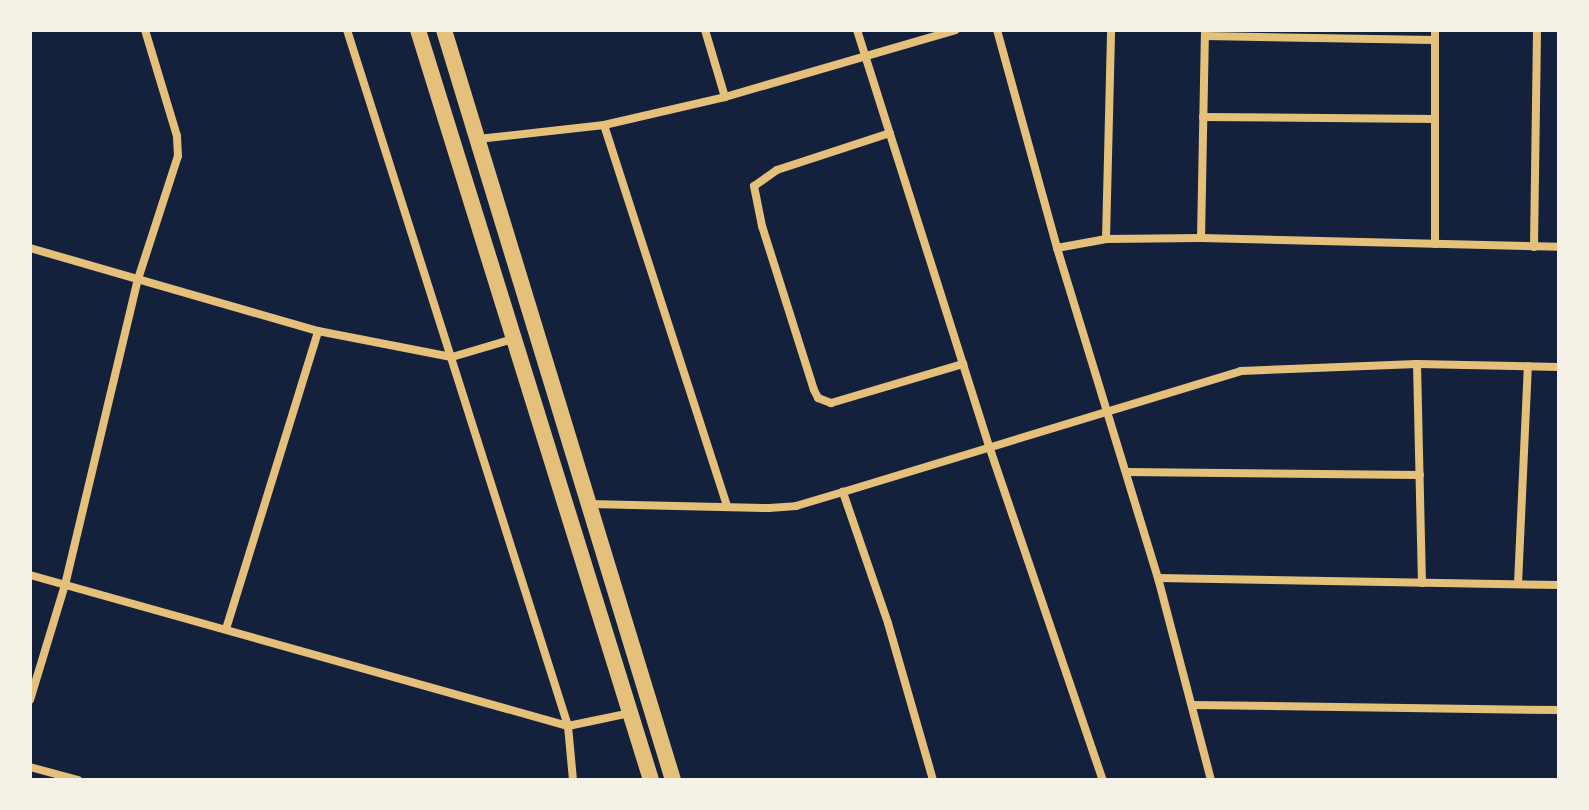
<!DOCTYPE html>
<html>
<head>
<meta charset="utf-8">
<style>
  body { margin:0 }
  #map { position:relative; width:1589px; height:810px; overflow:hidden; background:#14213d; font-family:Commissioner,sans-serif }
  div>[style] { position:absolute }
  .minor>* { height:8px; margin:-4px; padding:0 4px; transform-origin:4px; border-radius:4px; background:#e5c07b }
  .trunk>* { height:16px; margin:-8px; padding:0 8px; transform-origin:8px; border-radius:8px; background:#e5c07b }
  span { translate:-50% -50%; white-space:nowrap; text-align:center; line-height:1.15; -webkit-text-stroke:6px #f6f1e7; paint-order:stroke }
  .frame { position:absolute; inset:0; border:32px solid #f6f1e7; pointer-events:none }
</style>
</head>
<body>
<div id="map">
  <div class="minor">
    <div style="left:347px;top:30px;width:730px;rotate:72.38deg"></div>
    <div style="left:568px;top:726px;width:54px;rotate:84.7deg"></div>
    <div style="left:705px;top:30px;width:70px;rotate:73.4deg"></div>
    <div style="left:857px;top:30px;width:440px;rotate:72.4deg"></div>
    <div style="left:990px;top:449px;width:350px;rotate:71.2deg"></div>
    <div style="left:997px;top:30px;width:226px;rotate:74.6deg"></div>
    <div style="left:1057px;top:248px;width:345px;rotate:73deg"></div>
    <div style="left:1158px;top:578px;width:209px;rotate:75.3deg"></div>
    <div style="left:1435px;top:30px;width:214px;rotate:90deg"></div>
    <div style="left:1205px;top:36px;width:230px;rotate:1deg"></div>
    <div style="left:1203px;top:117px;width:232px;rotate:0.5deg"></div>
    <div style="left:604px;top:125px;width:400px;rotate:72.1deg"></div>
    <div style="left:890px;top:133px;width:119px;rotate:161.9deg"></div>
    <div style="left:777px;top:170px;width:28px;rotate:145deg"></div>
    <div style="left:754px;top:186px;width:41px;rotate:78.7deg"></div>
    <div style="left:762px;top:226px;width:172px;rotate:72.4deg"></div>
    <div style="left:814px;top:390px;width:9px;rotate:63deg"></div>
    <div style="left:818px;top:398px;width:14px;rotate:21deg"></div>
    <div style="left:831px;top:403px;width:138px;rotate:-16.5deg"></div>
    <div style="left:478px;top:139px;width:127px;rotate:-6.3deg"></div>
    <div style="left:604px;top:125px;width:124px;rotate:-13deg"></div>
    <div style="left:725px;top:97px;width:240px;rotate:-16.2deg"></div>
    <div style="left:1201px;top:238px;width:208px;rotate:-88.9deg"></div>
    <div style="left:1106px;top:239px;width:209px;rotate:-88.6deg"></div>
    <div style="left:1534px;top:247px;width:217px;rotate:-89.2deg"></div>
    <div style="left:30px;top:248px;width:300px;rotate:16.1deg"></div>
    <div style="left:318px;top:331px;width:136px;rotate:11deg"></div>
    <div style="left:452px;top:357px;width:67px;rotate:-16.5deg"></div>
    <div style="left:1057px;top:248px;width:50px;rotate:-10.4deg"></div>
    <div style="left:1106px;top:239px;width:95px;rotate:-0.6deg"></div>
    <div style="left:1201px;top:238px;width:358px;rotate:1.4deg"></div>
    <div style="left:1417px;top:364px;width:219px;rotate:88.7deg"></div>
    <div style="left:1126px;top:472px;width:294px;rotate:0.6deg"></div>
    <div style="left:589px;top:504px;width:180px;rotate:1.3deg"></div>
    <div style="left:769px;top:508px;width:27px;rotate:-4deg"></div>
    <div style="left:796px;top:506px;width:49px;rotate:-16.6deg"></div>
    <div style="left:30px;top:575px;width:559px;rotate:15.68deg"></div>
    <div style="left:568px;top:726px;width:63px;rotate:-11.8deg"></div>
    <div style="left:1158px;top:578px;width:401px;rotate:1deg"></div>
    <div style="left:1518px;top:584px;width:218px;rotate:-87.4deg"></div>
    <div style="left:226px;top:629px;width:312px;rotate:-72.8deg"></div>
    <div style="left:30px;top:700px;width:120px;rotate:-73.1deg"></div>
    <div style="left:65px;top:585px;width:315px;rotate:-76.6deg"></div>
    <div style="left:138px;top:279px;width:129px;rotate:-72deg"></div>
    <div style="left:178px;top:156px;width:20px;rotate:-93deg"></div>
    <div style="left:177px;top:136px;width:111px;rotate:-106.8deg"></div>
    <div style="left:1192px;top:705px;width:367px;rotate:0.8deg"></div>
    <div style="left:30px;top:767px;width:50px;rotate:15.2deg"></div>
    <div style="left:933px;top:780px;width:163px;rotate:-106deg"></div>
    <div style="left:888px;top:623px;width:139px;rotate:-109deg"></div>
    <div style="left:843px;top:492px;width:416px;rotate:-16.9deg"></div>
    <div style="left:1241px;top:371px;width:176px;rotate:-2.3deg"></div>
    <div style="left:1417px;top:364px;width:142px;rotate:1.2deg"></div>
  </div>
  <div class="trunk">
    <div style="left:418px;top:30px;width:785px;rotate:72.74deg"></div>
    <div style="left:444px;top:30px;width:784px;rotate:73.02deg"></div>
  </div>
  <div class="frame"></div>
</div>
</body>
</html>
